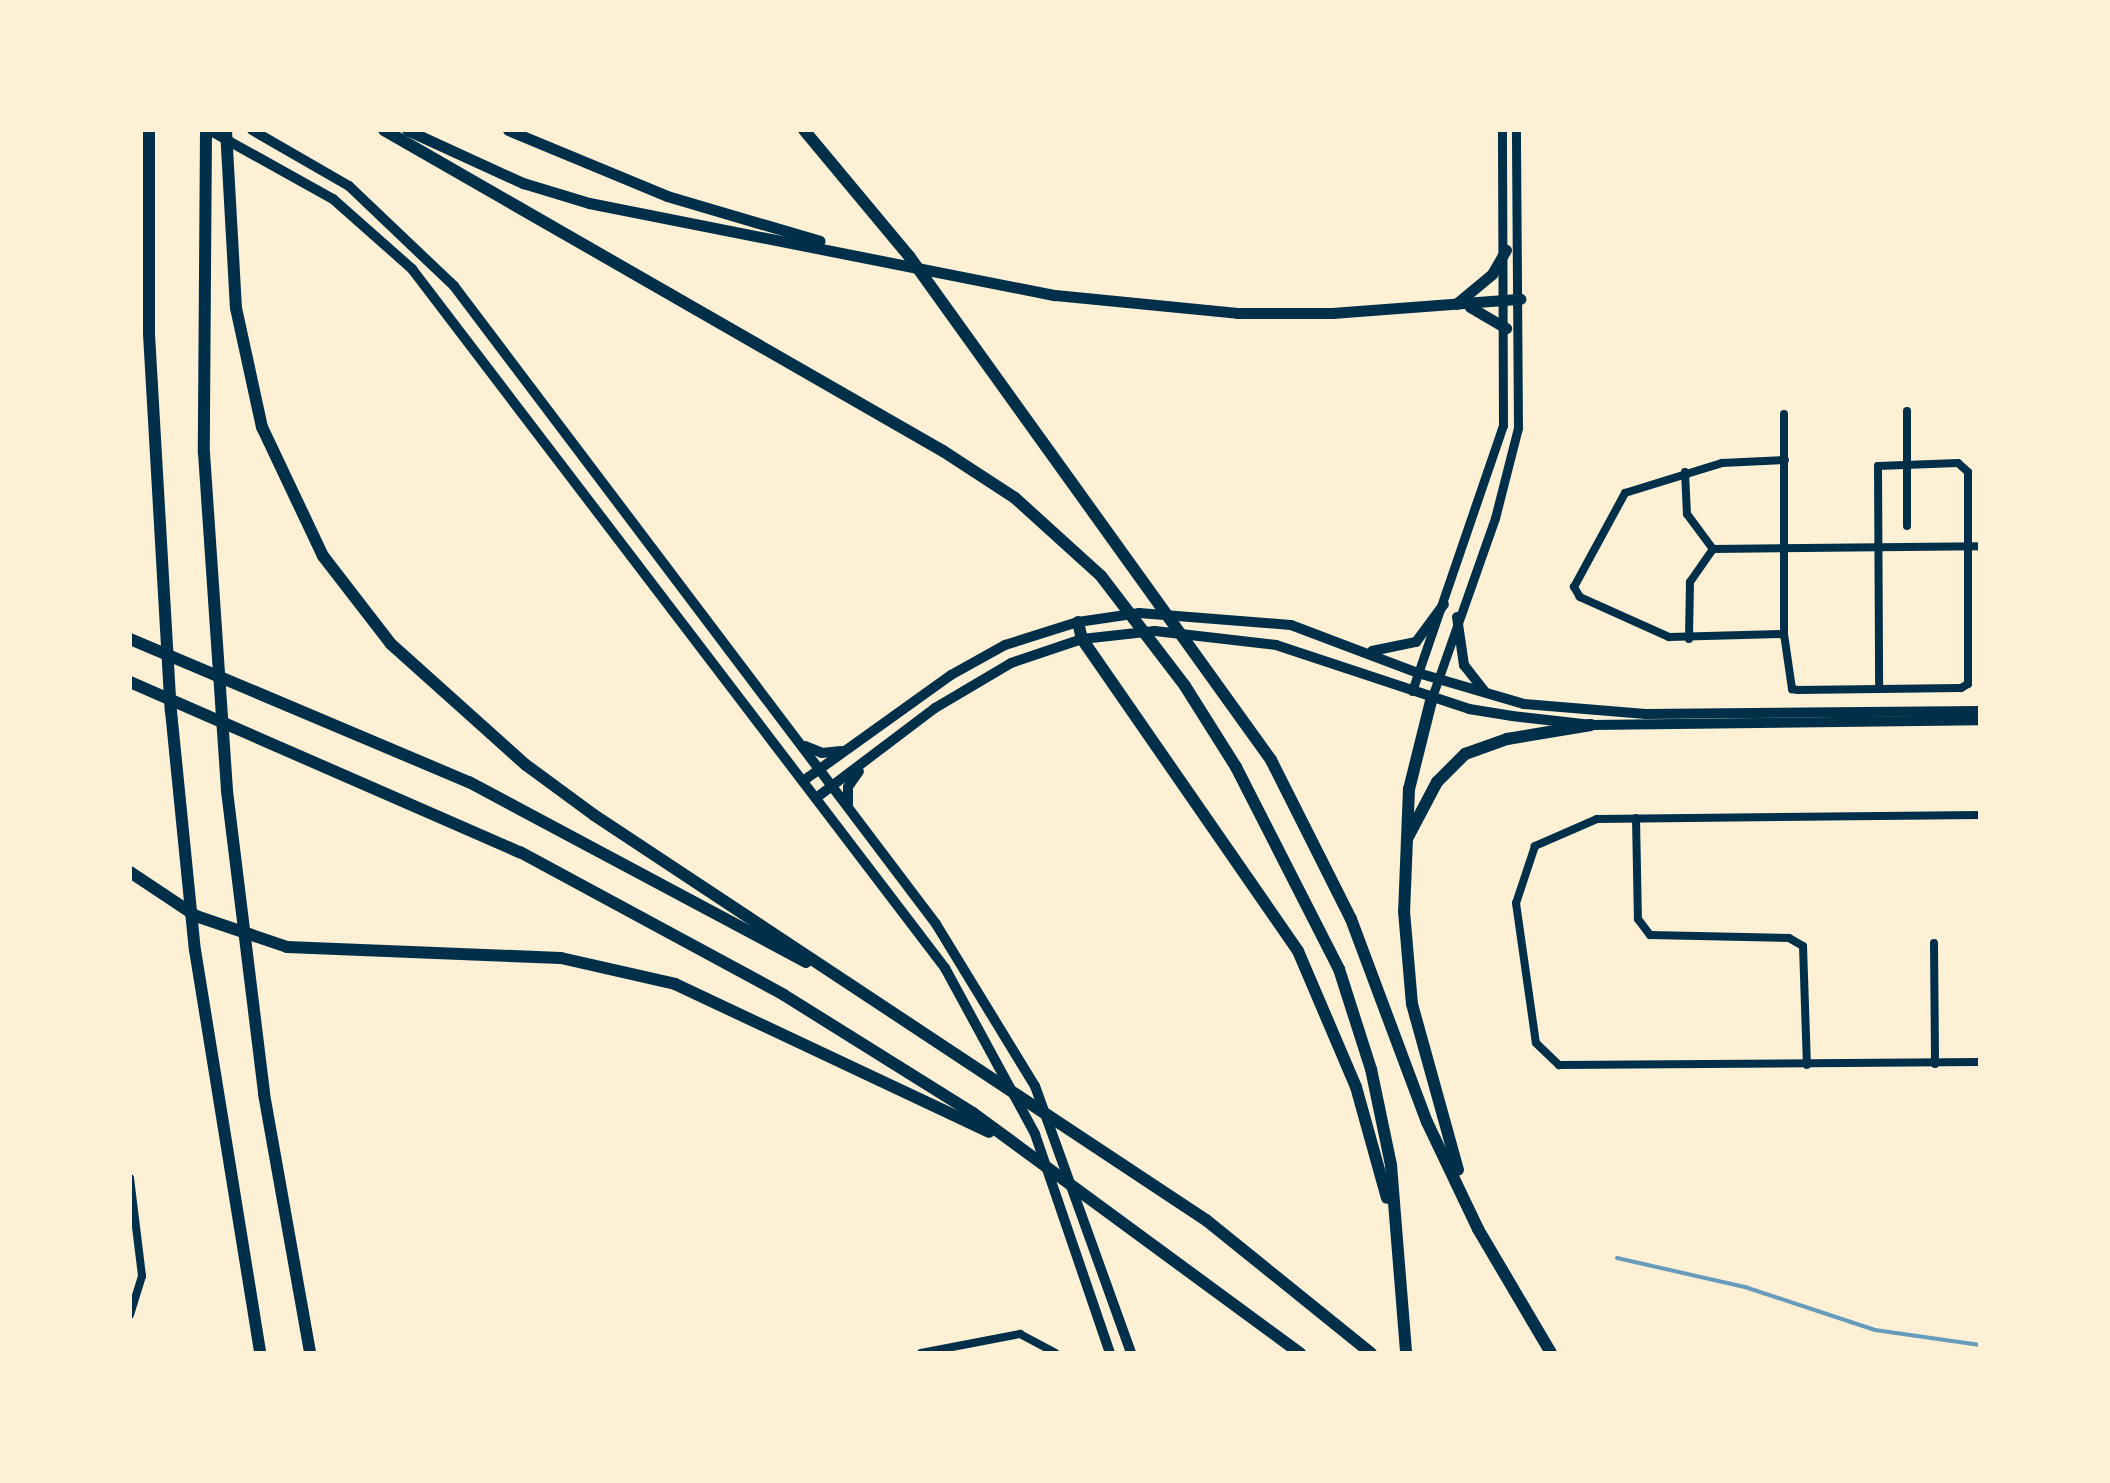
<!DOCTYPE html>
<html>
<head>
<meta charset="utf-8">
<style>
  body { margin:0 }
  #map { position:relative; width:2110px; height:1483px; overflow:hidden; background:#fdf0d5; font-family:Roboto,sans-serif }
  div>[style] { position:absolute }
  .stream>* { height:4px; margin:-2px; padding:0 2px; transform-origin:2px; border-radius:2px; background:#669bbc }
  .minor>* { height:8px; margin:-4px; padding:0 4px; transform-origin:4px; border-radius:4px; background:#003049 }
  .tertiary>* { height:9px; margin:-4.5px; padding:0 4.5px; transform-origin:4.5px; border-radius:4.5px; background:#003049 }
  .secondary>* { height:10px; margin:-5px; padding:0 5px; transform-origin:5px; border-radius:5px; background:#003049 }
  .primary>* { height:11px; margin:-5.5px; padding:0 5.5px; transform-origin:5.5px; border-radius:5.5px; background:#003049 }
  .motorway>* { height:12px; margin:-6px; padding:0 6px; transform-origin:6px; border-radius:6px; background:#003049 }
  span { translate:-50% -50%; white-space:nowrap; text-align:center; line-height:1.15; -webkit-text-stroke:10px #fdf0d5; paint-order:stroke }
  .frame { position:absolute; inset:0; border:132px solid #fdf0d5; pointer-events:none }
</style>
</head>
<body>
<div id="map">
  <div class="stream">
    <div style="left:1617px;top:1258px;width:131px;rotate:12.8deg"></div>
    <div style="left:1745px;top:1287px;width:137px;rotate:18.3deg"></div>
    <div style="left:1875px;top:1330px;width:106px;rotate:8.1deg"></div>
  </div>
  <div class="minor">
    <div style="left:1907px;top:411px;width:115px;rotate:90deg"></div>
    <div style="left:1784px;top:414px;width:220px;rotate:90deg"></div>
    <div style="left:1784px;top:634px;width:56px;rotate:81.7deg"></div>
    <div style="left:1792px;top:689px;width:6px;rotate:9deg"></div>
    <div style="left:1798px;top:690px;width:81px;rotate:-0.7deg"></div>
    <div style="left:1879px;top:689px;width:82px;rotate:-0.7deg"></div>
    <div style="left:1961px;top:688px;width:8px;rotate:-30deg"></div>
    <div style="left:1968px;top:684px;width:212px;rotate:-90deg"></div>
    <div style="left:1968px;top:472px;width:13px;rotate:-138deg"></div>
    <div style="left:1958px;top:463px;width:80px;rotate:177.9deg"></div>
    <div style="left:1878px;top:466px;width:223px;rotate:89.7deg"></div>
    <div style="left:1685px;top:472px;width:42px;rotate:87.3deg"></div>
    <div style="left:1687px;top:514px;width:44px;rotate:53.4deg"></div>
    <div style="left:1713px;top:549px;width:267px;rotate:-0.6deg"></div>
    <div style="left:1784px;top:634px;width:115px;rotate:178.5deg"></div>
    <div style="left:1669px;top:637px;width:98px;rotate:-155.8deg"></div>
    <div style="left:1580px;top:597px;width:12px;rotate:-121deg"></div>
    <div style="left:1574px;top:587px;width:107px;rotate:-61.5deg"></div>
    <div style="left:1625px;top:493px;width:102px;rotate:-17.2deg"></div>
    <div style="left:1722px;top:463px;width:63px;rotate:-2.7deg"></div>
    <div style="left:1689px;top:639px;width:57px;rotate:-89deg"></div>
    <div style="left:1690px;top:582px;width:40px;rotate:-55.1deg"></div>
    <div style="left:1980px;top:815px;width:383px;rotate:179.4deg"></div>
    <div style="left:1597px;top:819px;width:68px;rotate:156.5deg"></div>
    <div style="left:1535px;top:846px;width:60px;rotate:108.4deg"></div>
    <div style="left:1516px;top:903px;width:141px;rotate:81.9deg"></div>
    <div style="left:1536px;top:1043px;width:32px;rotate:44deg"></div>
    <div style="left:1559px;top:1065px;width:421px;rotate:-0.4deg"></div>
    <div style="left:1636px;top:818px;width:101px;rotate:88.9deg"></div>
    <div style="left:1638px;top:919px;width:20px;rotate:53deg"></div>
    <div style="left:1650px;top:935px;width:139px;rotate:1.2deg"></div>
    <div style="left:1789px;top:938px;width:16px;rotate:30deg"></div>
    <div style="left:1803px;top:946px;width:119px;rotate:88.1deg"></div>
    <div style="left:1934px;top:943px;width:121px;rotate:89.5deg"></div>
    <div style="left:130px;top:1178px;width:99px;rotate:83deg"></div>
    <div style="left:142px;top:1276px;width:41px;rotate:107.1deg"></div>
    <div style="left:921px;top:1353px;width:101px;rotate:-10.9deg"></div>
    <div style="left:1020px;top:1334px;width:40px;rotate:28deg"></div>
  </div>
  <div class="tertiary">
    <div style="left:1412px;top:691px;width:281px;rotate:-71.1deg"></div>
    <div style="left:1503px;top:425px;width:295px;rotate:-90.2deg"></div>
    <div style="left:1432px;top:697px;width:190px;rotate:-70.6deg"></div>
    <div style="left:1495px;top:518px;width:93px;rotate:-75.7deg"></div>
    <div style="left:1518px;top:428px;width:298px;rotate:-90.4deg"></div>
  </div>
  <div class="secondary">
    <div style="left:209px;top:130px;width:142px;rotate:29.1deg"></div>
    <div style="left:333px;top:199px;width:106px;rotate:41.5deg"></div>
    <div style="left:412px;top:269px;width:879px;rotate:52.67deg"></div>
    <div style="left:945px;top:968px;width:189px;rotate:61.5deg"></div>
    <div style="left:1035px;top:1134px;width:231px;rotate:71.1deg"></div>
    <div style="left:252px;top:130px;width:112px;rotate:30deg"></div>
    <div style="left:349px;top:186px;width:145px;rotate:43.6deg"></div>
    <div style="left:454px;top:286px;width:800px;rotate:52.93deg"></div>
    <div style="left:936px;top:924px;width:190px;rotate:58.6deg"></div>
    <div style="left:1035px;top:1086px;width:284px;rotate:70.2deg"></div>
    <div style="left:1457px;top:617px;width:49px;rotate:81.7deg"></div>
    <div style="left:1464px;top:665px;width:34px;rotate:52deg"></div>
    <div style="left:1372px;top:651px;width:45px;rotate:-11.6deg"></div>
    <div style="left:1416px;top:642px;width:47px;rotate:-53.6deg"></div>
    <div style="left:805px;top:746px;width:18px;rotate:22deg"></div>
    <div style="left:822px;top:753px;width:19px;rotate:-6deg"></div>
    <div style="left:803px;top:781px;width:182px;rotate:-35.6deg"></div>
    <div style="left:951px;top:675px;width:62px;rotate:-29.1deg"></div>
    <div style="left:1005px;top:645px;width:77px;rotate:-17.5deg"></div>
    <div style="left:1078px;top:622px;width:62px;rotate:-8.4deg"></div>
    <div style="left:1139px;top:613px;width:152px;rotate:4.5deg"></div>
    <div style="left:1291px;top:625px;width:136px;rotate:20.7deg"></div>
    <div style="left:1418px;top:673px;width:110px;rotate:16.3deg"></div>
    <div style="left:1524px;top:704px;width:122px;rotate:4.7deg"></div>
    <div style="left:1646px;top:714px;width:334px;rotate:-0.5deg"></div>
    <div style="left:816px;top:798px;width:149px;rotate:-37.1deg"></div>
    <div style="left:935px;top:708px;width:88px;rotate:-30.6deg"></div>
    <div style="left:1011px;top:663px;width:75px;rotate:-18.7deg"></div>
    <div style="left:1082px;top:639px;width:73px;rotate:-6.3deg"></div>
    <div style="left:1155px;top:631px;width:122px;rotate:6.6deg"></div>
    <div style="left:1276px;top:645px;width:203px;rotate:18.3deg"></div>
    <div style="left:1469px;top:709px;width:44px;rotate:9.2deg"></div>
    <div style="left:1512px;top:716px;width:80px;rotate:6.5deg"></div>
    <div style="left:1591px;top:725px;width:389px;rotate:-0.7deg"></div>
    <div style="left:848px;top:806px;width:19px;rotate:-90deg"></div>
    <div style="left:848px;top:787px;width:19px;rotate:-55deg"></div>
  </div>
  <div class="primary">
    <div style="left:407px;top:130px;width:128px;rotate:24.6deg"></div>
    <div style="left:523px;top:183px;width:69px;rotate:16.9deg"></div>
    <div style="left:589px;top:203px;width:475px;rotate:11.2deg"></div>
    <div style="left:1055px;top:295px;width:183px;rotate:5.6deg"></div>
    <div style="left:1237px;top:313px;width:95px"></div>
    <div style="left:1332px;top:313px;width:189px;rotate:-4.3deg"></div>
    <div style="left:508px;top:130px;width:172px;rotate:22.5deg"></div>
    <div style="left:667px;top:196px;width:159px;rotate:16.4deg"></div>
    <div style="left:1456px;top:304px;width:47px;rotate:-39.8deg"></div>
    <div style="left:1492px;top:274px;width:28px;rotate:-60deg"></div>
    <div style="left:1470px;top:307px;width:42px;rotate:30.3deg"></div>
  </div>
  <div class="motorway">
    <div style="left:149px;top:130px;width:204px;rotate:90deg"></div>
    <div style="left:149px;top:334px;width:378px;rotate:86.7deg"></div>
    <div style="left:171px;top:711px;width:240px;rotate:84.3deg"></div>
    <div style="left:195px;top:950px;width:408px;rotate:80.8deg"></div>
    <div style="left:206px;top:130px;width:323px;rotate:90.4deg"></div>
    <div style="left:204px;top:453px;width:339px;rotate:86.1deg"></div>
    <div style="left:227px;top:791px;width:305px;rotate:83deg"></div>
    <div style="left:264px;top:1094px;width:263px;rotate:79.9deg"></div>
    <div style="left:226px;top:130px;width:178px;rotate:86.8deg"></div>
    <div style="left:236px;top:308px;width:122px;rotate:77.7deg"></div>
    <div style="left:262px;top:427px;width:143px;rotate:64.7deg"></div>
    <div style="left:323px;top:556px;width:111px;rotate:52.3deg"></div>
    <div style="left:391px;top:644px;width:181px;rotate:41.9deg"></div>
    <div style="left:526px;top:765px;width:84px;rotate:36.3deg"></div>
    <div style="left:594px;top:815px;width:734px;rotate:33.5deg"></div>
    <div style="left:1206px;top:1220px;width:212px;rotate:38.9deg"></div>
    <div style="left:384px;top:130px;width:645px;rotate:29.87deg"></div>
    <div style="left:943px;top:451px;width:86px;rotate:33.1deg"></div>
    <div style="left:1015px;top:498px;width:116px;rotate:42.2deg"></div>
    <div style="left:1101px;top:576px;width:138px;rotate:52.6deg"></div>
    <div style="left:1185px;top:686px;width:96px;rotate:57.8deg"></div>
    <div style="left:1236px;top:767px;width:227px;rotate:63deg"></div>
    <div style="left:1339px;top:969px;width:105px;rotate:72.3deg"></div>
    <div style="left:1371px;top:1069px;width:98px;rotate:78.2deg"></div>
    <div style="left:1391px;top:1165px;width:189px;rotate:85.4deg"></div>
    <div style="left:804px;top:130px;width:164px;rotate:50.2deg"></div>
    <div style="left:909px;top:256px;width:621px;rotate:54.31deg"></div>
    <div style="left:1271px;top:760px;width:178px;rotate:63.3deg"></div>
    <div style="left:1351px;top:919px;width:217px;rotate:69.5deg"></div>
    <div style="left:1427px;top:1122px;width:119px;rotate:64.5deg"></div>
    <div style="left:1478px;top:1229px;width:144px;rotate:59.5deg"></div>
    <div style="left:1078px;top:622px;width:17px;rotate:77deg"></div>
    <div style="left:1082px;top:639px;width:379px;rotate:55.3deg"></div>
    <div style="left:1298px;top:951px;width:148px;rotate:66.9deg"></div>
    <div style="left:1356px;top:1087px;width:115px;rotate:74.4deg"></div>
    <div style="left:130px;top:639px;width:368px;rotate:22.9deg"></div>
    <div style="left:469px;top:782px;width:382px;rotate:28.1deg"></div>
    <div style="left:130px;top:682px;width:425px;rotate:23.6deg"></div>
    <div style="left:520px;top:852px;width:300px;rotate:28.4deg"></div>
    <div style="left:784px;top:995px;width:223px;rotate:32deg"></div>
    <div style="left:973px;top:1113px;width:406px;rotate:36.3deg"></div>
    <div style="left:1432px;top:697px;width:95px;rotate:104deg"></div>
    <div style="left:1409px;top:789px;width:122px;rotate:92.3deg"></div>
    <div style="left:1404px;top:911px;width:93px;rotate:85.1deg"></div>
    <div style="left:1412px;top:1004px;width:172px;rotate:74.5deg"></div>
    <div style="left:1408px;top:837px;width:62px;rotate:-62.2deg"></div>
    <div style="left:1437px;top:782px;width:40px;rotate:-45deg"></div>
    <div style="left:1465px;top:754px;width:45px;rotate:-19.7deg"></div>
    <div style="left:1507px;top:739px;width:85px;rotate:-9.5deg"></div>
    <div style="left:130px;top:872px;width:79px;rotate:33.7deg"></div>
    <div style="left:196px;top:916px;width:96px;rotate:18.8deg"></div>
    <div style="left:287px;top:947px;width:274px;rotate:2.3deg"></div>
    <div style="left:561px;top:958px;width:117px;rotate:12.8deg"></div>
    <div style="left:675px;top:984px;width:347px;rotate:25.2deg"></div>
  </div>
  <div class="frame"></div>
</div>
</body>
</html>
